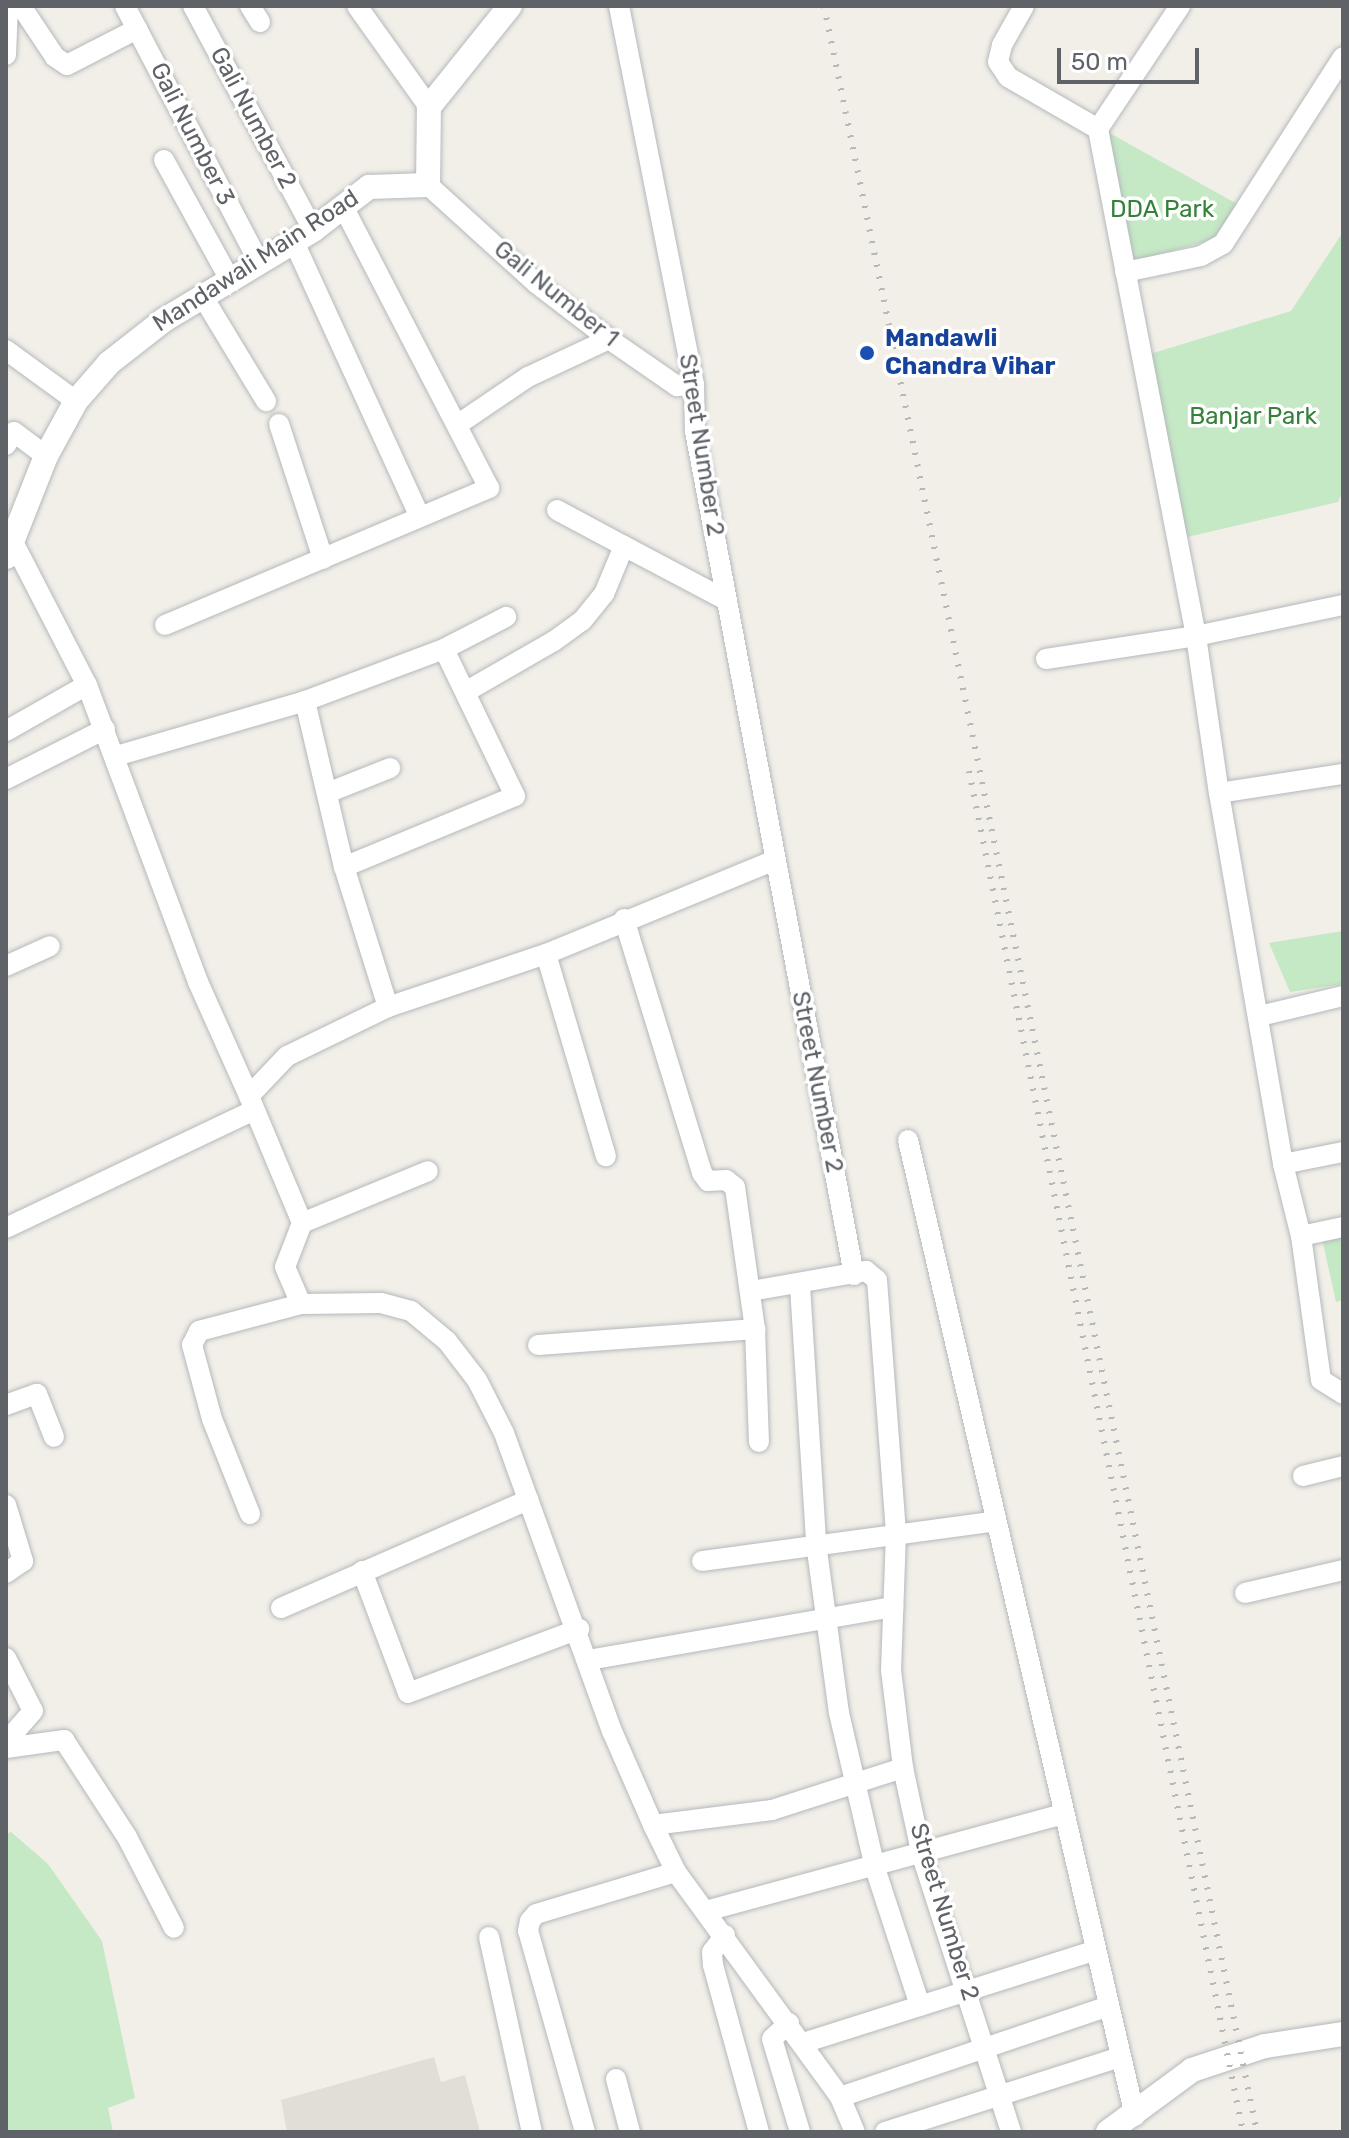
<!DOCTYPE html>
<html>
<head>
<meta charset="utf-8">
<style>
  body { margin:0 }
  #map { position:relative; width:1349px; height:2138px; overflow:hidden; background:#f1efe8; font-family:Rubik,sans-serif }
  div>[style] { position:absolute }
  .education>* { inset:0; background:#e1ded6 }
  .green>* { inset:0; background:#c5e8c5 }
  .roads { filter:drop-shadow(0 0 2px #b5b8bc) drop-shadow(0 0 2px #b5b8bc) }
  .minor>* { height:20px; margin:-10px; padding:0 10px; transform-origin:10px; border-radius:10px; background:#fff }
  .tertiary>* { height:24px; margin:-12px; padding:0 12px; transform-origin:12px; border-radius:12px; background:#fff }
  .rail>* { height:6px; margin-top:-3px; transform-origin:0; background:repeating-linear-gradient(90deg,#b6b7b8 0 2px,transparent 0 12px) }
  .dots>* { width:22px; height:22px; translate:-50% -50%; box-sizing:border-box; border:4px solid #fff; border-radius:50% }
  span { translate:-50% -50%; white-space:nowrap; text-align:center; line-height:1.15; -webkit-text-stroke:7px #fff; paint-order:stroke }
  .street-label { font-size:24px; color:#5f6368 }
  .park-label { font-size:24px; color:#348238 }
  .transit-label { font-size:24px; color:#164399; font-weight:700 }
  .left { translate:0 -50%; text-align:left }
  .frame { position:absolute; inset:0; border:8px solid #5f6368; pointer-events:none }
  .scale { position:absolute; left:1057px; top:48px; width:142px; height:36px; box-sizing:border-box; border:4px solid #5f6368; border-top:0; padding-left:10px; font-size:24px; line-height:28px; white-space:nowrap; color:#5f6368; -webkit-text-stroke:6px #fff; paint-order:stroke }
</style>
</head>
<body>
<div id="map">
  <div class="education">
    <div style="clip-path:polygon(434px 2057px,441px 2082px,465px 2075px,480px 2132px,287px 2132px,281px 2100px)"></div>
  </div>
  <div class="green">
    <div style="clip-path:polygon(1104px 130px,1239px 205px,1219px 238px,1130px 262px)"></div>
    <div style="clip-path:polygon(1343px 232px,1343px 491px,1338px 502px,1183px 538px,1150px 354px,1291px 311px)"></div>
    <div style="clip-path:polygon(1343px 931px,1343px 984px,1290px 992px,1269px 943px)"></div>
    <div style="clip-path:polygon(1343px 1229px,1343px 1300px,1336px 1302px,1321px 1234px)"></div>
    <div style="clip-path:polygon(11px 1832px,48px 1864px,102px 1941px,135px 2098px,108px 2108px,113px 2132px,6px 2132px,6px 1834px)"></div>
  </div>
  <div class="roads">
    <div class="minor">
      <div style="left:21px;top:6px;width:61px;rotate:56.3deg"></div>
      <div style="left:55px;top:57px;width:14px;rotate:34deg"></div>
      <div style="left:67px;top:65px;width:79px;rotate:-27.2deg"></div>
      <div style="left:125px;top:6px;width:289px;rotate:62.4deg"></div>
      <div style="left:193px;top:6px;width:254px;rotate:61.8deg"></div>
      <div style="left:250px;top:6px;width:19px;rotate:58deg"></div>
      <div style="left:357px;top:6px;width:124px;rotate:54.5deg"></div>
      <div style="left:619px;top:6px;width:386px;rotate:78.8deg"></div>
      <div style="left:694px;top:385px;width:46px;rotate:88.8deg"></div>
      <div style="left:695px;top:431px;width:859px;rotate:79.33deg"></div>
      <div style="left:1024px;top:6px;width:45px;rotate:119.4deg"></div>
      <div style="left:1002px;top:45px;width:17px;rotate:103deg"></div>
      <div style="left:998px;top:62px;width:18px;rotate:56deg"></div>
      <div style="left:1008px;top:77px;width:104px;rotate:30deg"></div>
      <div style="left:1098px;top:129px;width:148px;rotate:-56.3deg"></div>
      <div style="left:6px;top:55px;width:49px;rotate:-87.7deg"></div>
      <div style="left:1098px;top:129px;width:516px;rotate:79.06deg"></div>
      <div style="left:1196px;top:636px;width:159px;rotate:81.7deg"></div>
      <div style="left:164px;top:160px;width:137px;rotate:61.2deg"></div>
      <div style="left:428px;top:185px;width:146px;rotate:42.2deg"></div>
      <div style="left:536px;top:283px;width:92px;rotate:37.5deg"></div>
      <div style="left:609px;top:339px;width:83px;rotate:34.7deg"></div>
      <div style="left:677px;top:386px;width:17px;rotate:-3deg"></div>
      <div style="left:294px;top:242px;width:302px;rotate:65.4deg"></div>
      <div style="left:1125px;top:272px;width:78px;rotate:-11.9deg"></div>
      <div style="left:1201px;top:256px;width:25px;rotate:-29deg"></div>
      <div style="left:1223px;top:244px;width:222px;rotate:-57.3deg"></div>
      <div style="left:203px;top:297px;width:122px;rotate:58.8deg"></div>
      <div style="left:6px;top:350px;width:87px;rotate:36.1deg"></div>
      <div style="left:279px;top:424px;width:142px;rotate:71.9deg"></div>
      <div style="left:457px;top:425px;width:86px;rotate:-34.1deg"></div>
      <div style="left:528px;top:377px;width:89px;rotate:-25.1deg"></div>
      <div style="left:6px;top:445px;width:15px;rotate:-58deg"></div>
      <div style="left:14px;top:432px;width:40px;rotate:37deg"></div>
      <div style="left:11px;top:538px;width:165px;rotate:62.7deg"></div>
      <div style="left:87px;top:685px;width:317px;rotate:69.5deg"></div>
      <div style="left:198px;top:982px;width:125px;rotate:65.9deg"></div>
      <div style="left:624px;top:546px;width:115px;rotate:27.9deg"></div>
      <div style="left:165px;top:625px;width:352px;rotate:-22.9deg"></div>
      <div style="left:489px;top:488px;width:315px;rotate:-117.4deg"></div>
      <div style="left:1046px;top:659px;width:152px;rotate:-8.7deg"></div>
      <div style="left:1196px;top:636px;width:150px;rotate:-11.9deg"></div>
      <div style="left:467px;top:691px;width:100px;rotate:-29.9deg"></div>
      <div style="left:554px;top:641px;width:34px;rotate:-36deg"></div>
      <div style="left:582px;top:621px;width:35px;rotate:-51deg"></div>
      <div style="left:604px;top:594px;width:52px;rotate:-67.4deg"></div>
      <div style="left:624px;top:546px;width:76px;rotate:-151.8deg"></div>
      <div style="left:305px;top:701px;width:171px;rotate:76.8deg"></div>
      <div style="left:6px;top:731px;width:93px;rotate:-29.6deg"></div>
      <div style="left:116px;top:756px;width:197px;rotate:-16.2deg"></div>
      <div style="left:305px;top:701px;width:148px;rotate:-20.5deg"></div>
      <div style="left:1343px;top:774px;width:125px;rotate:171.3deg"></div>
      <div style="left:1219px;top:793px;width:376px;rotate:80.2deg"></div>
      <div style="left:1283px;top:1164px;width:74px;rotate:76deg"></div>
      <div style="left:1301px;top:1236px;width:145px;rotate:82.1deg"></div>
      <div style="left:1321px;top:1380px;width:26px;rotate:32deg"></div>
      <div style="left:6px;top:779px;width:111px;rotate:-26.8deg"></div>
      <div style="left:327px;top:793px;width:68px;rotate:-21.6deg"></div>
      <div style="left:775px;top:860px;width:248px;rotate:157.7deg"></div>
      <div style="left:546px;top:954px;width:167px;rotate:161.5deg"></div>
      <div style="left:388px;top:1007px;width:112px;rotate:154.1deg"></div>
      <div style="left:287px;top:1056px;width:55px;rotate:133.5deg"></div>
      <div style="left:249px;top:1096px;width:138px;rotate:67.3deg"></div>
      <div style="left:302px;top:1223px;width:47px;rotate:111.1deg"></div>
      <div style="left:285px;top:1267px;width:40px;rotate:66.6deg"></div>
      <div style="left:301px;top:1304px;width:80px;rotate:-0.7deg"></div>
      <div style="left:381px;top:1303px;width:31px;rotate:15deg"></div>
      <div style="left:411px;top:1311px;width:47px;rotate:39.8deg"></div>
      <div style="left:447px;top:1341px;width:49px;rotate:52.4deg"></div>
      <div style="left:477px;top:1380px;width:59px;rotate:63deg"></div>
      <div style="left:504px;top:1433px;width:317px;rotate:70.1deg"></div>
      <div style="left:612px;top:1731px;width:103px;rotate:66.4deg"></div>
      <div style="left:653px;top:1825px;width:52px;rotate:63.9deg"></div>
      <div style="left:676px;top:1872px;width:278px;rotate:53.9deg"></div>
      <div style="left:840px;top:2097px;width:38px;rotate:67deg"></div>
      <div style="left:624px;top:919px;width:266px;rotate:72.9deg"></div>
      <div style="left:702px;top:1173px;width:10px;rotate:53deg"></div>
      <div style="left:708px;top:1181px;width:18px;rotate:-3deg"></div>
      <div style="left:726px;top:1180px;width:11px;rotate:38deg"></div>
      <div style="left:735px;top:1187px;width:143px;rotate:82deg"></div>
      <div style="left:755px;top:1329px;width:113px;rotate:88deg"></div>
      <div style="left:546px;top:954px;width:211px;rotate:73.5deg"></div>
      <div style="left:6px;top:966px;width:48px;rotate:-24.4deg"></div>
      <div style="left:388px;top:1007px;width:147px;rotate:-107.4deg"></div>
      <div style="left:344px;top:867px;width:185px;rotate:-22.5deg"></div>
      <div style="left:515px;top:796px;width:163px;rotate:-115.8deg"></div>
      <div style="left:444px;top:649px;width:70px;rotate:-27.3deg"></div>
      <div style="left:1260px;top:1016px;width:85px;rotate:-13.5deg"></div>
      <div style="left:908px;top:1140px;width:1002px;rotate:76.91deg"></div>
      <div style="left:1283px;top:1164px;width:61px;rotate:-11.3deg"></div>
      <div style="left:302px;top:1223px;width:136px;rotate:-22.4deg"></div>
      <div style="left:6px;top:1228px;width:272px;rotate:-25.4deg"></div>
      <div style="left:1301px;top:1236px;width:43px;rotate:-12.1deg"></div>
      <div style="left:800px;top:1286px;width:257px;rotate:86.4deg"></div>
      <div style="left:816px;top:1543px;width:172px;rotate:82.3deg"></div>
      <div style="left:839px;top:1713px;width:159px;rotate:76.9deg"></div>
      <div style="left:875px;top:1868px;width:145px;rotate:71.9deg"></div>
      <div style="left:751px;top:1291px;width:117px;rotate:-9.9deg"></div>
      <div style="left:866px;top:1271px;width:14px;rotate:39deg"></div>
      <div style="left:877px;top:1280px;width:255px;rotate:85.7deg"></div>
      <div style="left:896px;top:1534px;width:136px;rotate:92.1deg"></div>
      <div style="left:891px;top:1670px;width:99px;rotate:83deg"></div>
      <div style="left:903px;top:1768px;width:90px;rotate:77.8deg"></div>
      <div style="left:922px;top:1856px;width:290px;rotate:72.1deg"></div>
      <div style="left:538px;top:1345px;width:218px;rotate:-4.2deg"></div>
      <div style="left:6px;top:1405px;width:33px;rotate:-20deg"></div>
      <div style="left:37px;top:1394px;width:46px;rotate:68.4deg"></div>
      <div style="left:1303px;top:1476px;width:41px;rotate:-14deg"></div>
      <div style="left:6px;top:1505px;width:59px;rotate:73.1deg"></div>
      <div style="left:23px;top:1561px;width:21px;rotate:145deg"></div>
      <div style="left:250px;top:1514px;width:102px;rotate:-111.8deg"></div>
      <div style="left:212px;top:1419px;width:77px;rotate:-105.1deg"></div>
      <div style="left:192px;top:1345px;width:16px;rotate:-63deg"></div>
      <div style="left:199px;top:1331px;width:106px;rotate:-14.8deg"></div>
      <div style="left:702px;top:1561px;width:297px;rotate:-7.7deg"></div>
      <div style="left:362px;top:1571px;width:130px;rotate:69.3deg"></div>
      <div style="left:408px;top:1693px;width:183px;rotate:-20.5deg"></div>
      <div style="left:1245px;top:1593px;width:101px;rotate:-13.2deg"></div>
      <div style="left:281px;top:1608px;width:270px;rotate:-23.6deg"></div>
      <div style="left:6px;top:1658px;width:59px;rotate:63deg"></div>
      <div style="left:33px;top:1711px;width:41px;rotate:131.1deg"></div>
      <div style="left:589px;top:1660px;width:309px;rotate:-9.9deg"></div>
      <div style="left:6px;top:1748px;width:59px;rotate:-7.9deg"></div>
      <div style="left:64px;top:1740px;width:116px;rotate:57deg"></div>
      <div style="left:127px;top:1837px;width:102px;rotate:62.7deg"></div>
      <div style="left:653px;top:1825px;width:120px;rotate:-7.2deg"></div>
      <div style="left:772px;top:1810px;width:138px;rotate:-17.8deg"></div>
      <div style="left:706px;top:1911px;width:371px;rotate:-15.2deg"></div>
      <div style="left:725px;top:1935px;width:21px;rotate:127deg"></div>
      <div style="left:712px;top:1952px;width:13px;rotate:86deg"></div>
      <div style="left:713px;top:1965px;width:173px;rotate:74.6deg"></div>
      <div style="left:489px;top:1937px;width:200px;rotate:77.6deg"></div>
      <div style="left:789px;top:2023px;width:23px;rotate:137deg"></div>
      <div style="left:772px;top:2039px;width:97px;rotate:73.2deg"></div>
      <div style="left:803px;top:2043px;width:307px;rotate:-17.6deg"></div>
      <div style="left:616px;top:2079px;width:55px;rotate:75.2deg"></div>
      <div style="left:840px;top:2097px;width:284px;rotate:-18.7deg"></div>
      <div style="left:585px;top:2132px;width:209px;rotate:-105.8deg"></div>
      <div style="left:528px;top:1931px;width:10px;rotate:-79deg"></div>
      <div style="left:530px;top:1921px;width:9px;rotate:-49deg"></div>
      <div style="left:536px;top:1914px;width:146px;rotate:-16.7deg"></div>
      <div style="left:885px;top:2132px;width:247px;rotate:-17.7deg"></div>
    </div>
    <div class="tertiary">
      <div style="left:6px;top:557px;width:109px;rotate:-68.4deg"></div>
      <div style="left:46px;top:456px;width:63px;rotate:-61.4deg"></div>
      <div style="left:76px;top:401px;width:50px;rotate:-49deg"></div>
      <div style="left:109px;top:363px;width:70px;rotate:-38deg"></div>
      <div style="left:164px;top:320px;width:174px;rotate:-31.1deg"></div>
      <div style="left:313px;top:230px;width:71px;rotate:-37.5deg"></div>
      <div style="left:369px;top:187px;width:59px;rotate:-1.9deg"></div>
      <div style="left:428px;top:185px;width:78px;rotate:-89.3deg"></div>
      <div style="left:429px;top:107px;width:129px;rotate:-51.3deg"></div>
      <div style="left:1108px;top:2132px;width:104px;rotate:-36.4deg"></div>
      <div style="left:1192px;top:2070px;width:77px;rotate:-18.2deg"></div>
      <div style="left:1265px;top:2046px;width:79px;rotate:-8.7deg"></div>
    </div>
  </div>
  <div class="rail">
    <div style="left:824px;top:6px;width:2170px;rotate:78.49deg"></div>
    <div style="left:969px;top:771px;width:1388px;rotate:78.62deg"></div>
  </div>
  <div class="dots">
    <div style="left:867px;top:353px;background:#1a4fb4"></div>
  </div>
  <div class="street-label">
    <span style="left:253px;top:118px;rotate:62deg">Gali Number 2</span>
    <span style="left:192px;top:134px;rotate:63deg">Gali Number 3</span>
    <span style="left:256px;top:261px;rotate:-33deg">Mandawali Main Road</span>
    <span style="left:556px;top:294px;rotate:39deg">Gali Number 1</span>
    <span style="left:701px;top:445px;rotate:81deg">Street Number 2</span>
    <span style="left:817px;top:1082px;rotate:79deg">Street Number 2</span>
    <span style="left:944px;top:1912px;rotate:73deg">Street Number 2</span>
  </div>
  <div class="park-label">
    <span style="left:1162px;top:210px">DDA Park</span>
    <span style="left:1253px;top:417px">Banjar Park</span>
  </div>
  <div class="transit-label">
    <span class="left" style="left:885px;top:353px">Mandawli<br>Chandra Vihar</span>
  </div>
  <div class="frame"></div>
  <div class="scale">50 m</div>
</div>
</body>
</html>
